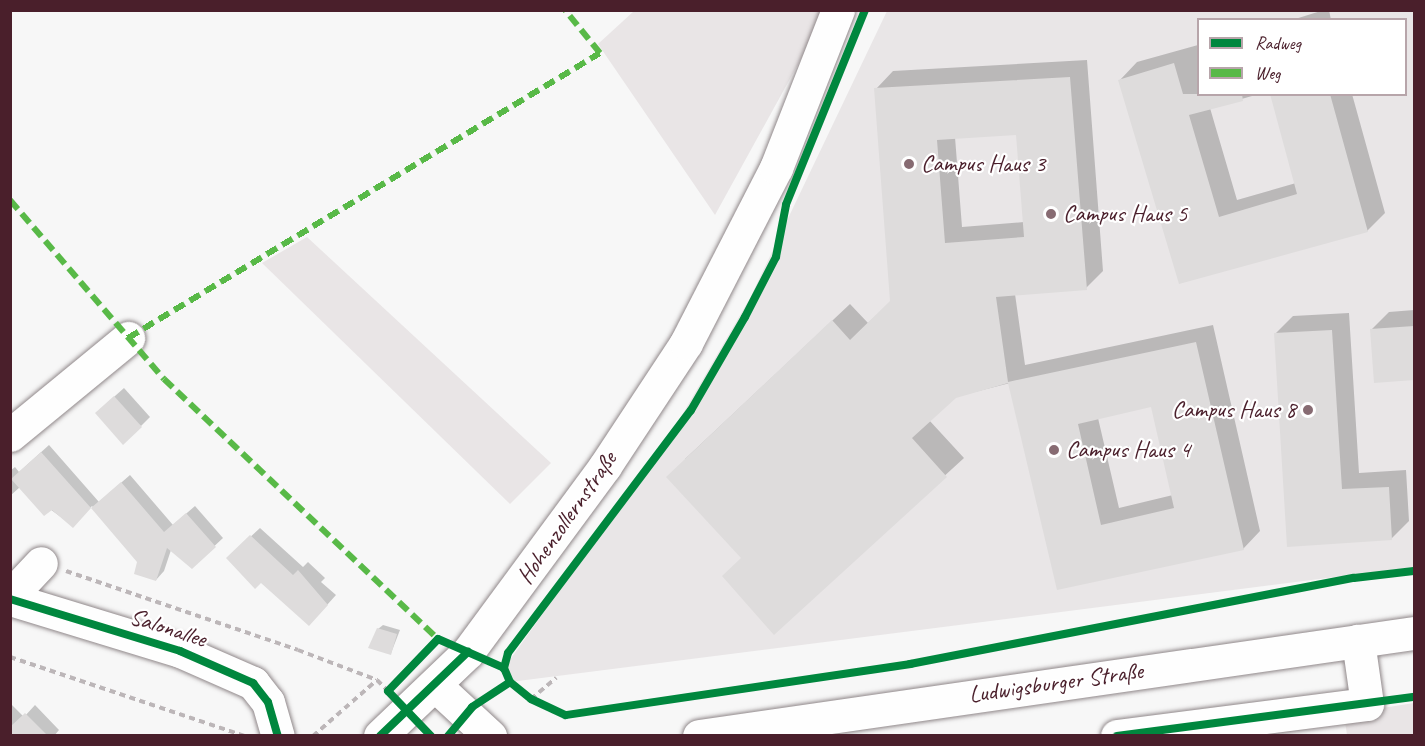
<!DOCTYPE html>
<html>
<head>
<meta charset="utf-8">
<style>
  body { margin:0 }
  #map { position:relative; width:1425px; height:746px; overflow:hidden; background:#f7f7f7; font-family:Caveat,sans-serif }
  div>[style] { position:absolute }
  .built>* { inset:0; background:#e9e6e7 }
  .green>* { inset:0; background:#e9e5e6 }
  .shadow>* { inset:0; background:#0003 }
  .building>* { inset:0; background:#dedcdc }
  .path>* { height:4px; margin-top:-2px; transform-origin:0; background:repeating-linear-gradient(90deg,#bcb6b8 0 6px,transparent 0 10.5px) }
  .roads { filter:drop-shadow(0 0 2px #90888a) drop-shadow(0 0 2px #90888a) }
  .minor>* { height:33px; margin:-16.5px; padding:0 16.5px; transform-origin:16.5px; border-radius:16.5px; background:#fefefe }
  .major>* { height:33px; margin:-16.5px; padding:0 16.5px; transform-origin:16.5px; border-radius:16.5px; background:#fefefe }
  .quiet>* { height:6px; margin-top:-3px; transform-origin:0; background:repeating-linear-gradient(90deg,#58b947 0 12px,transparent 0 18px) }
  .cycleway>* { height:8px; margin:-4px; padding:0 4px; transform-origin:4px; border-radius:4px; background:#00873e }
  .dots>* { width:16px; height:16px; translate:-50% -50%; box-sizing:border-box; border:3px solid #fff; border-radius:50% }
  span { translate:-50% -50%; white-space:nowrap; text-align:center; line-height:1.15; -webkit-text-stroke:4.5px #fff; paint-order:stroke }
  .poi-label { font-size:24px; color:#4a1f2b }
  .left { translate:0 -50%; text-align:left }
  .right { translate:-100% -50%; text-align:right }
  .street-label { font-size:24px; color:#4a1f2b }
  .frame { position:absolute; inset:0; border:12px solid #4a1f2b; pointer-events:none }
  .legend { position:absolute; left:1197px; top:18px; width:210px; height:78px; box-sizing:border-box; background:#fff; border:2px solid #b7a5aa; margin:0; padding:8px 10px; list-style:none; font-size:18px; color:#4a1f2b }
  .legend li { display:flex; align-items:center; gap:12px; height:30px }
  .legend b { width:30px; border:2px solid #b7a5aa }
</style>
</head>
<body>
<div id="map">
  <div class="built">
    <div style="clip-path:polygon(evenodd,887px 11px,1414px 11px,1414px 567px,510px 682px,504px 668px,671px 434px,750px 298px,887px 11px,1198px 20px,1406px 20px,1406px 94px,1198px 94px,1198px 20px)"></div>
  </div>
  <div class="green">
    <div style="clip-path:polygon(634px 11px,821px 11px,813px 37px,715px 215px,598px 44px)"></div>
    <div style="clip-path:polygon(307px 237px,551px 463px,510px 504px,262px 263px)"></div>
    <div style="clip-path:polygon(1414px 703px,1414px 735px,1347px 735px,1344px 714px)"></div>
  </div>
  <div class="shadow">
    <div style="clip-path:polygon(1329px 10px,1331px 20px,1292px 20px,1324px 10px)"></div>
    <div style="clip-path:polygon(1198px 45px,1198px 94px,1259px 94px,1210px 108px,1237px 200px,1296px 183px,1271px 94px,1352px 94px,1385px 213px,1367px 231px,1180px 283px,1120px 80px,1137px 62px)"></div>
    <div style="clip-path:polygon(evenodd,1087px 60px,1103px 271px,1086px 288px,1015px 294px,1025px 365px,1213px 325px,1260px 531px,1243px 549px,1058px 588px,1010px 383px,955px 397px,929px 420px,964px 458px,774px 632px,742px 558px,685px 459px,850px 304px,868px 323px,892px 301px,876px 89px,893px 71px,1087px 60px,1018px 133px,1024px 222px,962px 227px,955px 137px,1018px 133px,1087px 60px,1152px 405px,1173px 495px,1119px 508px,1098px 418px,1152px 405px)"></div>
    <div style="clip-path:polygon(1414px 310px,1414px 378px,1375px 381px,1371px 330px,1389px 312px)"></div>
    <div style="clip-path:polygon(1349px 313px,1359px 473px,1406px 470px,1409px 521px,1391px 539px,1288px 545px,1275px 334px,1293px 316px)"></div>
    <div style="clip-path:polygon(124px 388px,150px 417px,141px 426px,106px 404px)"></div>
    <div style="clip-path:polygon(49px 445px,99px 502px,130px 475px,173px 525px,195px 506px,223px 538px,192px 567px,171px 550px,164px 571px,156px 580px,92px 506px,73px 526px,20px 487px,10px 496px,10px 471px,15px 467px,19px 472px)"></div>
    <div style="clip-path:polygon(260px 528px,303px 567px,308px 562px,325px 578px,321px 582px,336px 595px,318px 615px,237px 549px)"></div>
    <div style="clip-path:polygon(383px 625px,400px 630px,391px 653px,378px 629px)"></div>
    <div style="clip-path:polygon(10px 703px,24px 717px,35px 705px,59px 730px,54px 736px,10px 736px)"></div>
  </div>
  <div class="building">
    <div style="clip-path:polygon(1174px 63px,1183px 94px,1242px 94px,1243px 101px,1189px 115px,1219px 217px,1297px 194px,1270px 94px,1330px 94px,1368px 232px,1179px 284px,1118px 80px)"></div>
    <div style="clip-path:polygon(evenodd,1070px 77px,1087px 290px,996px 297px,1008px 382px,1196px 342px,1244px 550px,1057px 590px,1008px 383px,956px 398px,912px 438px,947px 477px,774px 635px,722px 576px,741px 558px,666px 477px,832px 320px,850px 340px,890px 301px,874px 88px,1070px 77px,1016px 135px,1024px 237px,945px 243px,937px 140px,1016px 135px,1070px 77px,1151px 407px,1174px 508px,1101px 525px,1078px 424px,1151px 407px)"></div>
    <div style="clip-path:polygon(1414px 326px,1414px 380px,1374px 383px,1370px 329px)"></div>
    <div style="clip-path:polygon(1332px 330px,1342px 489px,1389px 487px,1392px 540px,1287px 547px,1274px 333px)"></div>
    <div style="clip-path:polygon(114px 396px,142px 427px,123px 445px,95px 413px)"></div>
    <div style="clip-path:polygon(41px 452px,91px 508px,73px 528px,52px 510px,44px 516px,11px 479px)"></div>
    <div style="clip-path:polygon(121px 482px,164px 532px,186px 513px,216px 547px,192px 569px,167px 548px,156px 581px,134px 574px,137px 562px,91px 508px)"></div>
    <div style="clip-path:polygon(250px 535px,293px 575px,298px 570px,328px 605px,309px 626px,261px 583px,255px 589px,226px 558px)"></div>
    <div style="clip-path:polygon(377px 628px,397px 634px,391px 655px,368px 648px)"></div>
    <div style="clip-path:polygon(25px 713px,47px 735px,10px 735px,10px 727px)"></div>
  </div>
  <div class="path">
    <div style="left:66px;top:571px;width:245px;rotate:18.8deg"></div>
    <div style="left:298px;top:650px;width:85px;rotate:20.8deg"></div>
    <div style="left:377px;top:680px;width:14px;rotate:45deg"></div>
    <div style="left:10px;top:657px;width:248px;rotate:18.6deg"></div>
    <div style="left:531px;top:699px;width:33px;rotate:-40deg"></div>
    <div style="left:313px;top:736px;width:85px;rotate:-41.2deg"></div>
  </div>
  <div class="roads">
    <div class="minor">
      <div style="left:10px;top:435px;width:153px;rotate:-39.4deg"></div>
      <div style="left:10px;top:596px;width:45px;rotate:-46.8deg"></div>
      <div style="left:10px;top:599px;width:178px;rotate:17deg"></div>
      <div style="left:180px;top:651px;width:80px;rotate:23.7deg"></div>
      <div style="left:253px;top:683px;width:24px;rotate:52deg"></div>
      <div style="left:268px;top:702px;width:35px;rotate:74deg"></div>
      <div style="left:1117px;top:736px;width:252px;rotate:-7.3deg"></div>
      <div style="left:1367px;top:704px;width:64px;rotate:-98.1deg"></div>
    </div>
    <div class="major">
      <div style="left:436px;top:686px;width:74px;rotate:42.8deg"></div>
      <div style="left:380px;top:736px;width:122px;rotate:-43.7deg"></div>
      <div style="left:468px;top:652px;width:231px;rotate:-53.6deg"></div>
      <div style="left:605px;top:466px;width:147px;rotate:-56.6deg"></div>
      <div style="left:686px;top:343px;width:197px;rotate:-62.8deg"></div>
      <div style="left:776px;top:168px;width:170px;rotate:-68.6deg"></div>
      <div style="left:699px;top:736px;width:722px;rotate:-8.2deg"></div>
    </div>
  </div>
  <div class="quiet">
    <div style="left:10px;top:200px;width:236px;rotate:49.3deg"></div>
    <div style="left:164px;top:379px;width:382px;rotate:43.5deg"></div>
    <div style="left:128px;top:338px;width:551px;rotate:-31.12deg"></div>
    <div style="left:600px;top:53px;width:55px;rotate:-129.1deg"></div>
  </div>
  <div class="cycleway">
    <div style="left:865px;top:10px;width:210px;rotate:112.1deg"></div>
    <div style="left:786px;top:205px;width:53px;rotate:100.9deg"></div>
    <div style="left:776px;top:257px;width:68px;rotate:117.3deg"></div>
    <div style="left:745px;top:317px;width:108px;rotate:120.1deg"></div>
    <div style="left:691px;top:410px;width:304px;rotate:127deg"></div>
    <div style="left:508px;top:653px;width:16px;rotate:105deg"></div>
    <div style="left:504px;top:668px;width:15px;rotate:67deg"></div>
    <div style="left:510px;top:682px;width:27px;rotate:39deg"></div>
    <div style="left:531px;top:699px;width:38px;rotate:25deg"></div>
    <div style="left:566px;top:715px;width:348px;rotate:-8.4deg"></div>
    <div style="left:910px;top:664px;width:452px;rotate:-11deg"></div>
    <div style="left:1354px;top:578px;width:60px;rotate:-6.7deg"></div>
    <div style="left:10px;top:599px;width:178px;rotate:17deg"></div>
    <div style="left:180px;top:651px;width:80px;rotate:23.7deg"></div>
    <div style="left:253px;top:683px;width:24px;rotate:52deg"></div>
    <div style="left:268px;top:702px;width:35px;rotate:74deg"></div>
    <div style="left:380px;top:736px;width:122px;rotate:-43.7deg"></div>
    <div style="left:431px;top:736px;width:62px;rotate:-133.7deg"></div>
    <div style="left:388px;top:691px;width:72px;rotate:-46.1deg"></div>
    <div style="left:438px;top:639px;width:72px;rotate:23.7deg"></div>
    <div style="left:448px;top:736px;width:38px;rotate:-50deg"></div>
    <div style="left:472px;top:707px;width:45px;rotate:-33.3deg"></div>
    <div style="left:1117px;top:736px;width:300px;rotate:-7.5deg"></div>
  </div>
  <div class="dots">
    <div style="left:909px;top:164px;background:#876b72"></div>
    <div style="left:1051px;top:214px;background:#876b72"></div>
    <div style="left:1308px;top:410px;background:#876b72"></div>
    <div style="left:1054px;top:450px;background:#876b72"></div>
  </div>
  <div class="poi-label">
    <span class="left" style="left:921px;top:164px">Campus Haus 3</span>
    <span class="left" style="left:1063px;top:214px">Campus Haus 5</span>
    <span class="right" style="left:1296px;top:410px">Campus Haus 8</span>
    <span class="left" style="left:1066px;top:450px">Campus Haus 4</span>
  </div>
  <div class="street-label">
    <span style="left:567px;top:518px;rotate:-55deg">Hohenzollernstraße</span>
    <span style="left:168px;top:628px;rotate:18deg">Salonallee</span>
    <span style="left:1056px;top:683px;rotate:-8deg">Ludwigsburger Straße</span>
  </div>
  <div class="frame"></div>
  <ul class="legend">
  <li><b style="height:8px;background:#00873e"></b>Radweg</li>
  <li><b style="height:8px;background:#58b947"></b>Weg</li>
  </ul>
</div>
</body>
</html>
